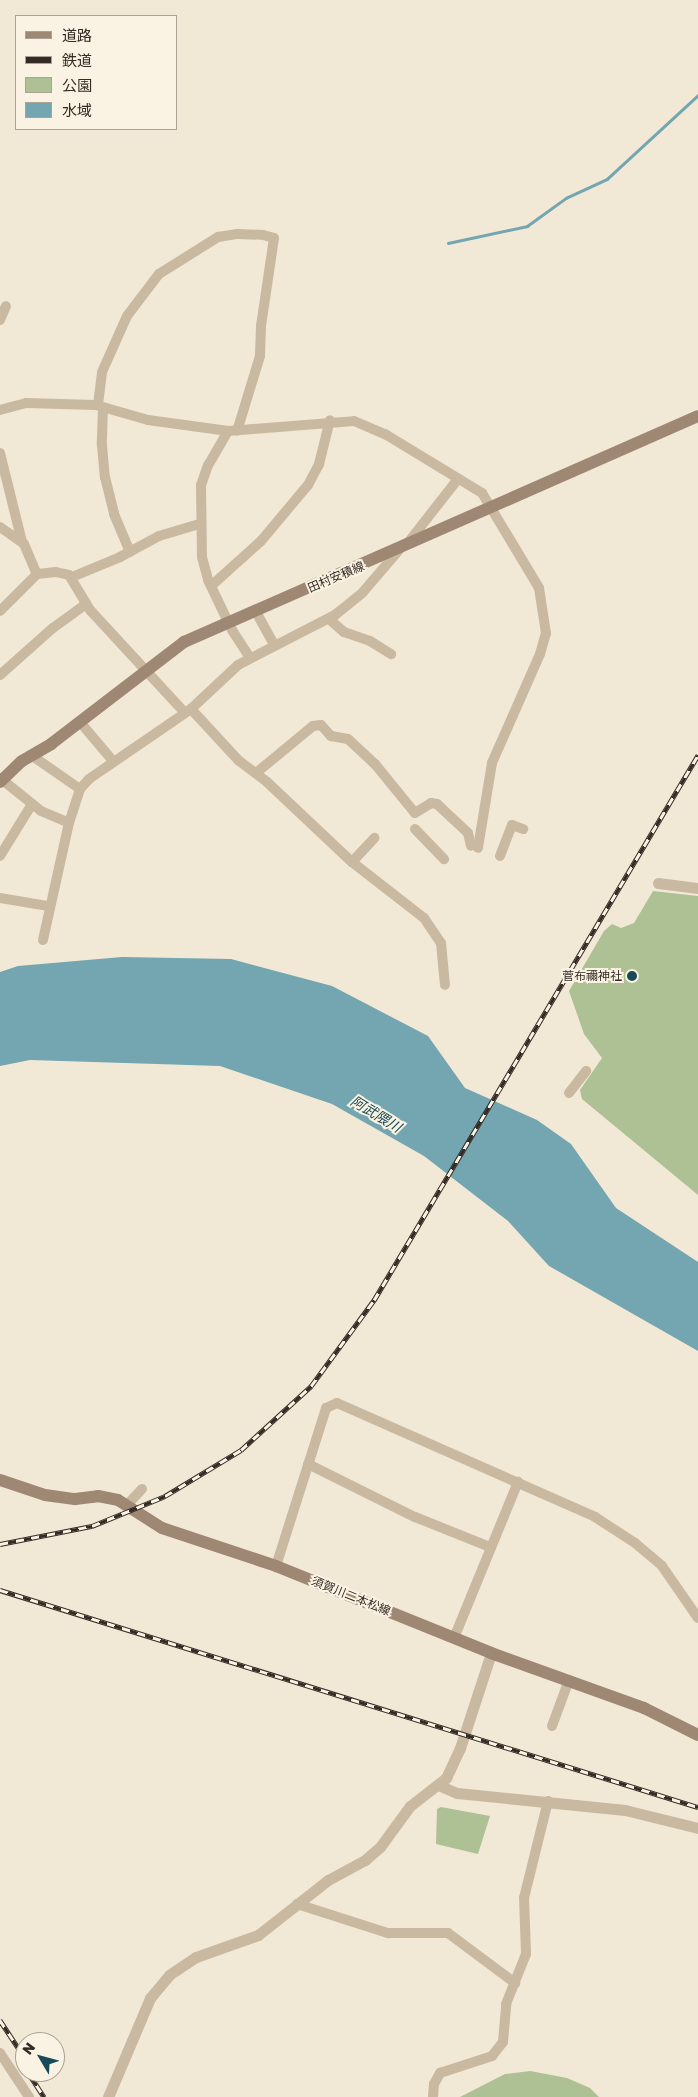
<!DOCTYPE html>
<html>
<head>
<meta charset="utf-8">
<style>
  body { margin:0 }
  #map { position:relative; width:698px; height:2097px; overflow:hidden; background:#f2e8d6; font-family:"Golos Text","Noto Sans JP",sans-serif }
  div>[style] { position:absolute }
  .green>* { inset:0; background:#adc195 }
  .water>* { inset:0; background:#73a6b0 }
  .stream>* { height:2.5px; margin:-1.25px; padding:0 1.25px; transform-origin:1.25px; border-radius:1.25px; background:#73a6b0 }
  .minor>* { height:10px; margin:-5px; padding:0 5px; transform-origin:5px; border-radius:5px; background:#cab9a1 }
  .tertiary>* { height:11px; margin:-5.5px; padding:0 5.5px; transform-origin:5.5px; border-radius:5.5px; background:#cab9a1 }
  .secondary>* { height:12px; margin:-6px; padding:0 6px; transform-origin:6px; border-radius:6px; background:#9e8873 }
  .rail>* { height:4.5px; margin-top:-2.25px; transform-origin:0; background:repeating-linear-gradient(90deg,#faf2e2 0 8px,#342b24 0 16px); box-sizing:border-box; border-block:1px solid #342b24 }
  .dots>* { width:14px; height:14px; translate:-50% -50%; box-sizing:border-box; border:2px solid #faf2e2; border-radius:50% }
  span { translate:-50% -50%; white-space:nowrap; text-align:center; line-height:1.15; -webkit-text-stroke:4px #faf2e2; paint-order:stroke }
  .street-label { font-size:12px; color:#342b24 }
  .poi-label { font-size:12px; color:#342b24 }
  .right { translate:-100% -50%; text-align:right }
  .water-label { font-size:14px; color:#184b57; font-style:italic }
  .legend { position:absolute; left:15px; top:15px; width:162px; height:115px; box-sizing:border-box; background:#faf2e2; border:1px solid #aba296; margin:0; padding:6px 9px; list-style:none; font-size:15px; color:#342b24 }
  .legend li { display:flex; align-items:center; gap:10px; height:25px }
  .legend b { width:25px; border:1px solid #aba296 }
  .north { position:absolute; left:15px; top:2032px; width:50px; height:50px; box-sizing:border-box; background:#faf2e2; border:1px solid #aba296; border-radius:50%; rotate:307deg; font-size:14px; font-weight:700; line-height:20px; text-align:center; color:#342b24 }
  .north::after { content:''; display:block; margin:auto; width:18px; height:22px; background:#184b57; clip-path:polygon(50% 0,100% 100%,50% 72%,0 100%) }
</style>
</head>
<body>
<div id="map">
  <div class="green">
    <div style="clip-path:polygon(653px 891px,698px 896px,698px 1195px,582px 1099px,580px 1090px,602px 1058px,584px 1034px,569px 991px,604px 931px,612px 924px,621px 928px,634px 923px)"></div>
    <div style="clip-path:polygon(441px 1807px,490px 1816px,478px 1854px,436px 1844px,437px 1809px)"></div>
    <div style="clip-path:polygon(530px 2071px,567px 2078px,590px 2088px,599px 2097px,460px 2097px,505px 2074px)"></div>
  </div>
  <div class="water">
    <div style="clip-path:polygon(122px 957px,231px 959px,332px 986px,428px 1036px,465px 1088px,537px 1120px,571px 1144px,616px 1208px,698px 1262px,698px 1351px,549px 1266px,508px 1221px,424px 1156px,332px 1104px,220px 1066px,30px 1060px,0 1066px,0 972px,18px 966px)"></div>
  </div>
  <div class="stream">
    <div style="left:448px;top:243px;width:81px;rotate:-12.1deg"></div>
    <div style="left:527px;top:226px;width:48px;rotate:-35.7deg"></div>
    <div style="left:566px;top:198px;width:45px;rotate:-24.9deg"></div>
    <div style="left:607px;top:179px;width:124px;rotate:-42.7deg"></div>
  </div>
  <div class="minor">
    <div style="left:0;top:320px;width:15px;rotate:-67deg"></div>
    <div style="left:98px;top:405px;width:33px;rotate:-83deg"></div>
    <div style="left:102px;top:372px;width:61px;rotate:-65.9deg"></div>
    <div style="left:127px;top:316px;width:53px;rotate:-52.7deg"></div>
    <div style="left:159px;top:274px;width:70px;rotate:-32.1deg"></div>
    <div style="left:218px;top:237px;width:20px;rotate:-9deg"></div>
    <div style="left:238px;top:234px;width:25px;rotate:2deg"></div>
    <div style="left:263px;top:235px;width:11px;rotate:15deg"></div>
    <div style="left:274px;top:238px;width:89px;rotate:98.4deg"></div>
    <div style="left:261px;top:326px;width:30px;rotate:92deg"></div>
    <div style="left:260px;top:356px;width:78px;rotate:107deg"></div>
    <div style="left:103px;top:408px;width:37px;rotate:92deg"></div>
    <div style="left:102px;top:445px;width:32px;rotate:85deg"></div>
    <div style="left:105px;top:477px;width:38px;rotate:76deg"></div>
    <div style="left:114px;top:514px;width:41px;rotate:67.2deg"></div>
    <div style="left:0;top:410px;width:27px;rotate:-15deg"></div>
    <div style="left:26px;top:403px;width:70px;rotate:1.6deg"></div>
    <div style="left:96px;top:405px;width:54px;rotate:16.1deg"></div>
    <div style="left:148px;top:420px;width:81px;rotate:7.8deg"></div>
    <div style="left:228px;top:431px;width:126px;rotate:-4.5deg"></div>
    <div style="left:354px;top:421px;width:34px;rotate:23deg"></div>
    <div style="left:385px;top:434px;width:114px;rotate:31.3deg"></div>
    <div style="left:482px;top:493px;width:111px;rotate:59deg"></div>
    <div style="left:539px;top:588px;width:46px;rotate:81.2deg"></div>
    <div style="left:546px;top:633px;width:22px;rotate:106deg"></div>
    <div style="left:540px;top:654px;width:119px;rotate:113.8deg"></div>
    <div style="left:492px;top:763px;width:86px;rotate:99.4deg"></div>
    <div style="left:228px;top:431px;width:39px;rotate:120deg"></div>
    <div style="left:208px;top:465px;width:21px;rotate:109deg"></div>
    <div style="left:201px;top:485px;width:72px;rotate:89.2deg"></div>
    <div style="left:202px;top:557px;width:24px;rotate:75deg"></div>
    <div style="left:208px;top:580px;width:55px;rotate:64.4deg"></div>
    <div style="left:232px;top:630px;width:33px;rotate:57deg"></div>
    <div style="left:0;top:453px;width:92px;rotate:76.1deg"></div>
    <div style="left:0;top:527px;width:29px;rotate:35deg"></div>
    <div style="left:24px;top:544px;width:33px;rotate:67deg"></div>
    <div style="left:407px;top:544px;width:83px;rotate:-51.9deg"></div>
    <div style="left:72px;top:577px;width:52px;rotate:-22.6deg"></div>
    <div style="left:120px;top:557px;width:44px;rotate:-28.3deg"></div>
    <div style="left:159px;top:536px;width:42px;rotate:-16.7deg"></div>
    <div style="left:211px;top:586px;width:67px;rotate:-42deg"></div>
    <div style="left:261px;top:541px;width:73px;rotate:-50deg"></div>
    <div style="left:308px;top:485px;width:24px;rotate:-62deg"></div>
    <div style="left:319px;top:464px;width:45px;rotate:-76deg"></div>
    <div style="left:0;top:611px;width:52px;rotate:-45deg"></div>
    <div style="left:37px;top:574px;width:19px;rotate:-6deg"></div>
    <div style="left:56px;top:572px;width:13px;rotate:13deg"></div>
    <div style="left:69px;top:575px;width:41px;rotate:59deg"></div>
    <div style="left:90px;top:610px;width:140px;rotate:47.3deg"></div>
    <div style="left:256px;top:612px;width:38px;rotate:61deg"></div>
    <div style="left:329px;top:619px;width:20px;rotate:41deg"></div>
    <div style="left:344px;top:632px;width:28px;rotate:19deg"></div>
    <div style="left:370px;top:641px;width:25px;rotate:32deg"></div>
    <div style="left:0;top:675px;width:71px;rotate:-41.6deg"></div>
    <div style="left:53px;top:628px;width:41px;rotate:-36deg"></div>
    <div style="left:191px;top:709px;width:69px;rotate:47.3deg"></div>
    <div style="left:238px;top:760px;width:36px;rotate:37deg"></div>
    <div style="left:267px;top:782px;width:117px;rotate:43.3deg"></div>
    <div style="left:352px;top:862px;width:91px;rotate:37.9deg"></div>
    <div style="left:424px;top:918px;width:30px;rotate:56deg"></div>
    <div style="left:441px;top:943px;width:42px;rotate:84.6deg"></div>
    <div style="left:80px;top:722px;width:51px;rotate:49.8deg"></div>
    <div style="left:31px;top:755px;width:60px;rotate:34.8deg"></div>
    <div style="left:256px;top:773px;width:74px;rotate:-39.5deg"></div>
    <div style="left:313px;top:726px;width:8px;rotate:-7deg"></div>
    <div style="left:321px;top:725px;width:15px;rotate:48deg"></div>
    <div style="left:331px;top:736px;width:17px;rotate:10deg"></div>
    <div style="left:348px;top:739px;width:37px;rotate:43deg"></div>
    <div style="left:375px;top:764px;width:63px;rotate:50.8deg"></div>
    <div style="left:415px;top:813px;width:19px;rotate:-32deg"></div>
    <div style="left:431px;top:803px;width:6px;rotate:9deg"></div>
    <div style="left:437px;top:804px;width:42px;rotate:43.1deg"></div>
    <div style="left:468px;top:833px;width:13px;rotate:77deg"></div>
    <div style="left:0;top:778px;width:53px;rotate:38.8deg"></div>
    <div style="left:41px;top:811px;width:30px;rotate:23deg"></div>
    <div style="left:69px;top:823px;width:36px;rotate:-72deg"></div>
    <div style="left:80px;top:789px;width:13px;rotate:-48deg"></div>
    <div style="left:89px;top:779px;width:124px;rotate:-34.5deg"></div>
    <div style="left:191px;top:709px;width:64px;rotate:-43.1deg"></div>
    <div style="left:238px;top:665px;width:109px;rotate:-27.3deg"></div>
    <div style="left:335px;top:615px;width:36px;rotate:-39deg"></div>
    <div style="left:363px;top:592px;width:55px;rotate:-49.4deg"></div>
    <div style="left:415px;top:829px;width:42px;rotate:46deg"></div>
    <div style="left:0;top:856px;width:61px;rotate:-58.4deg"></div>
    <div style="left:500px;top:856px;width:33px;rotate:-69deg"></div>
    <div style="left:512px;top:825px;width:12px;rotate:20deg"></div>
    <div style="left:352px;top:862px;width:33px;rotate:-47deg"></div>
    <div style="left:0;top:898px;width:49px;rotate:9.5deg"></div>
    <div style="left:43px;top:940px;width:120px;rotate:-77.5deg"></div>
    <div style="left:569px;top:1093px;width:28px;rotate:-52deg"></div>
    <div style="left:308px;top:1464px;width:119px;rotate:26.4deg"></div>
    <div style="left:415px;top:1517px;width:81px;rotate:21.8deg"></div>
    <div style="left:127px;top:1505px;width:22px;rotate:-47deg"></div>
    <div style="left:276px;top:1566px;width:166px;rotate:-72.4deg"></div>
    <div style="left:326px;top:1408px;width:12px;rotate:-24deg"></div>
    <div style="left:337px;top:1403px;width:282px;rotate:23.8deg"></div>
    <div style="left:595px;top:1517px;width:48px;rotate:33deg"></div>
    <div style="left:635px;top:1543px;width:35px;rotate:40deg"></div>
    <div style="left:662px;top:1566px;width:63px;rotate:55.3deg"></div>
    <div style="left:454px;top:1638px;width:169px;rotate:-67.7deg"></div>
    <div style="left:552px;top:1726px;width:49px;rotate:-69.7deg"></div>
    <div style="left:297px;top:1904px;width:96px;rotate:17.7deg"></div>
    <div style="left:388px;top:1933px;width:60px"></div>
    <div style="left:448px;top:1933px;width:84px;rotate:36.7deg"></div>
    <div style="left:0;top:2053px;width:53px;rotate:56.6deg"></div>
    <div style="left:433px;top:2097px;width:13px;rotate:-86deg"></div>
    <div style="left:434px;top:2084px;width:13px;rotate:-61deg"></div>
    <div style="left:440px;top:2073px;width:55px;rotate:-18.1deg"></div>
    <div style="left:492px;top:2056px;width:18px;rotate:-52deg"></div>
    <div style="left:503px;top:2042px;width:38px;rotate:-85deg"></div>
    <div style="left:506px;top:2004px;width:54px;rotate:-68.2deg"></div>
    <div style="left:526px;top:1954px;width:56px;rotate:-92deg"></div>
    <div style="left:524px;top:1898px;width:100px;rotate:-76.1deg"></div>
  </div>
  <div class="tertiary">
    <div style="left:658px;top:883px;width:40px;rotate:7.1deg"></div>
    <div style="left:438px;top:1785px;width:21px;rotate:23deg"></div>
    <div style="left:457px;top:1793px;width:169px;rotate:5.8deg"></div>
    <div style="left:625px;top:1810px;width:75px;rotate:13.9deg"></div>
    <div style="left:108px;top:2097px;width:108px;rotate:-67deg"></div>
    <div style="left:150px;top:1998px;width:30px;rotate:-50deg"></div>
    <div style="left:169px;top:1975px;width:32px;rotate:-34deg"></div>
    <div style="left:196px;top:1957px;width:66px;rotate:-19.5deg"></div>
    <div style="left:258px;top:1935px;width:89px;rotate:-38.2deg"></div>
    <div style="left:328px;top:1880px;width:42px;rotate:-28.4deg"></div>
    <div style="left:365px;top:1860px;width:20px;rotate:-41deg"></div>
    <div style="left:380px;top:1847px;width:51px;rotate:-53.8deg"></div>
    <div style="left:410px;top:1806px;width:46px;rotate:-37.9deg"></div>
    <div style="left:446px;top:1778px;width:33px;rotate:-65deg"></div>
    <div style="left:460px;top:1748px;width:100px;rotate:-71.9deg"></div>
  </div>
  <div class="secondary">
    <div style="left:0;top:782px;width:30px;rotate:-44deg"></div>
    <div style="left:22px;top:761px;width:34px;rotate:-30deg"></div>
    <div style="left:51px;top:744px;width:168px;rotate:-37.5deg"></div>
    <div style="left:184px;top:642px;width:561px;rotate:-23.73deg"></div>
    <div style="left:0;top:1480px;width:47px;rotate:18.4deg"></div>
    <div style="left:45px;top:1495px;width:30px;rotate:8deg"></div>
    <div style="left:75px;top:1499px;width:23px;rotate:-7deg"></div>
    <div style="left:98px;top:1496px;width:20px;rotate:11deg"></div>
    <div style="left:118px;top:1500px;width:52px;rotate:32.5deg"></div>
    <div style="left:162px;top:1528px;width:120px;rotate:18.4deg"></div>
    <div style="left:276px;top:1566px;width:232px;rotate:22deg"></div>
    <div style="left:491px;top:1653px;width:163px;rotate:19.8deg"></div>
    <div style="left:644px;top:1708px;width:60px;rotate:26.6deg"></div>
  </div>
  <div class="rail">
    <div style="left:0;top:1544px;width:94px;rotate:-11.1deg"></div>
    <div style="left:92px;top:1526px;width:79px;rotate:-22.3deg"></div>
    <div style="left:165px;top:1496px;width:89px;rotate:-31.2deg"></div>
    <div style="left:241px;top:1450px;width:95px;rotate:-42.4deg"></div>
    <div style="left:311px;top:1386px;width:107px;rotate:-53.8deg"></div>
    <div style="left:374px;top:1300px;width:634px;rotate:-59.27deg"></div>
    <div style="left:0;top:1590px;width:731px;rotate:17.27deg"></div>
    <div style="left:0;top:2020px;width:45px;rotate:56.7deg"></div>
    <div style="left:28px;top:2072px;width:30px;rotate:57deg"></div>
  </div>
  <div class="dots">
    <div style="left:632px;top:976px;background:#184b57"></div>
  </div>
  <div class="street-label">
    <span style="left:336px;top:577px;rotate:-23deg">田村安積線</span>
    <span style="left:351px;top:1596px;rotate:22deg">須賀川二本松線</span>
  </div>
  <div class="poi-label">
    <span class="right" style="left:622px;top:976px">菅布禰神社</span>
  </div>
  <div class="water-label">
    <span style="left:376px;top:1114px;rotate:31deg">阿武隈川</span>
  </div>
  <ul class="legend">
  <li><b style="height:6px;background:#9e8873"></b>道路</li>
  <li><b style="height:6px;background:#342b24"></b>鉄道</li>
  <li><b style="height:14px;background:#adc195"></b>公園</li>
  <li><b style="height:14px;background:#73a6b0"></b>水域</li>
  </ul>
  <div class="north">N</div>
</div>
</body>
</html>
